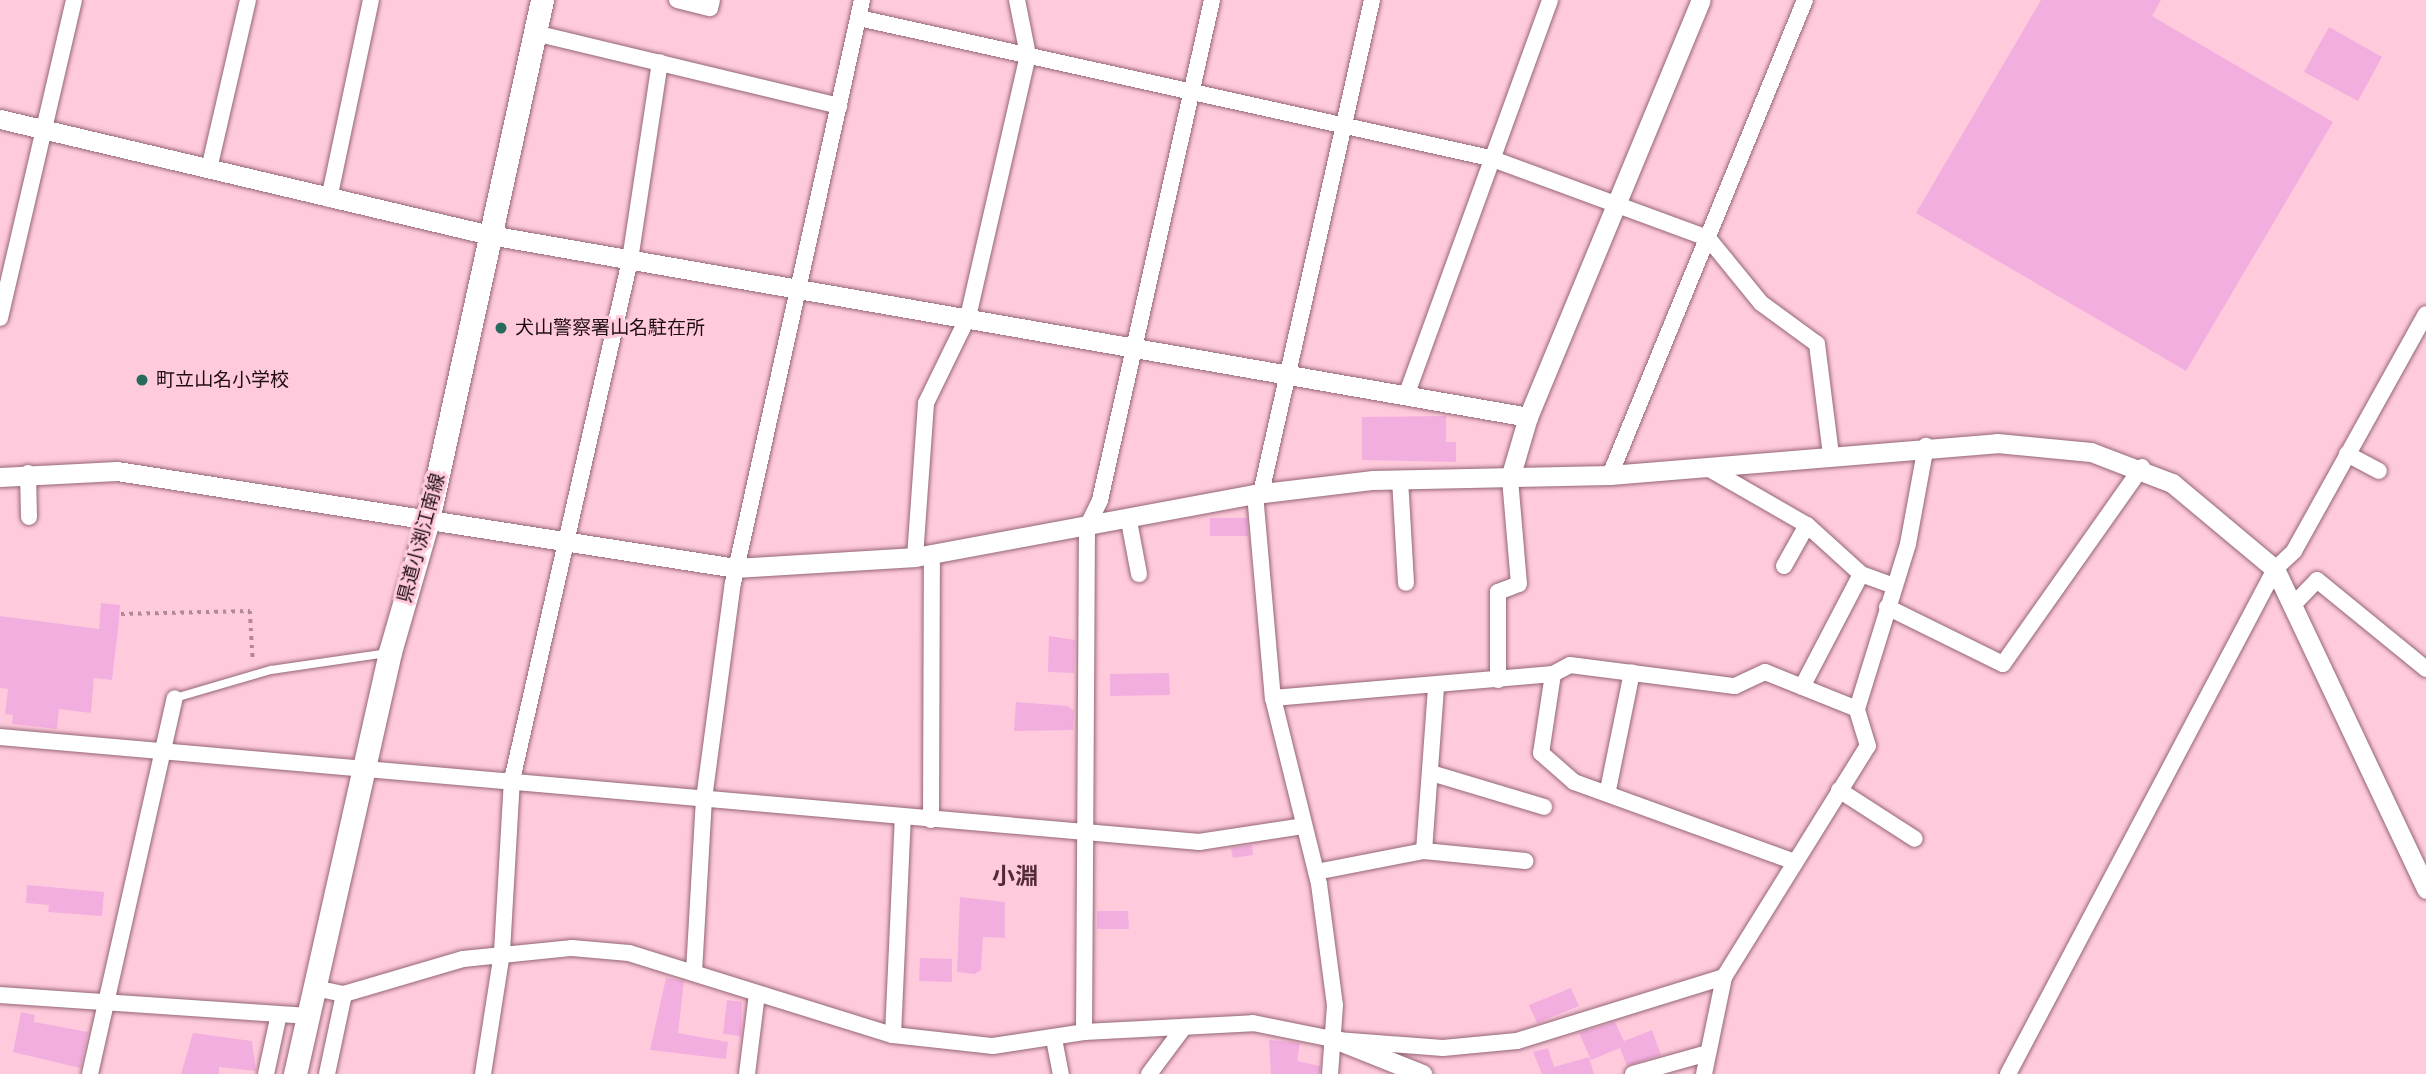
<!DOCTYPE html>
<html>
<head>
<meta charset="utf-8">
<style>
  body { margin:0 }
  #map { position:relative; width:2426px; height:1074px; overflow:hidden; background:#ffcbdc; font-family:"DejaVu Sans","Noto Sans JP",sans-serif }
  div>[style] { position:absolute }
  .building>* { inset:0; background:#f3aee0 }
  .path>* { height:3.5px; margin-top:-1.75px; transform-origin:0; background:repeating-linear-gradient(90deg,#b18996 0 3.5px,transparent 0 8.5px) }
  .roads { filter:drop-shadow(0 0 2px #946676) drop-shadow(0 0 2px #946676) }
  .service>* { height:8px; margin:-4px; padding:0 4px; transform-origin:4px; border-radius:4px; background:#fff }
  .minor>* { height:16px; margin:-8px; padding:0 8px; transform-origin:8px; border-radius:8px; background:#fff }
  .tertiary>* { height:19px; margin:-9.5px; padding:0 9.5px; transform-origin:9.5px; border-radius:9.5px; background:#fff }
  .secondary>* { height:23px; margin:-11.5px; padding:0 11.5px; transform-origin:11.5px; border-radius:11.5px; background:#fff }
  .dots>* { width:19px; height:19px; translate:-50% -50%; box-sizing:border-box; border:4px solid #ffcbdc; border-radius:50% }
  span { translate:-50% -50%; white-space:nowrap; text-align:center; line-height:1.15; -webkit-text-stroke:6px #ffcbdc; paint-order:stroke }
  .poi-label { font-size:19px; color:#1d0c12 }
  .left { translate:0 -50%; text-align:left }
  .street-label { font-size:19px; color:#1d0c12 }
  .quarter-label { font-size:23px; color:#532a39; font-weight:700 }
</style>
</head>
<body>
<div id="map">
  <div class="building">
    <div style="clip-path:polygon(2041px 0,2161px 0,2152px 16px,2333px 122px,2186px 371px,1916px 213px)"></div>
    <div style="clip-path:polygon(2329px 27px,2382px 57px,2358px 101px,2304px 72px)"></div>
    <div style="clip-path:polygon(1446px 416px,1446px 442px,1456px 442px,1456px 462px,1362px 460px,1362px 417px)"></div>
    <div style="clip-path:polygon(1210px 518px,1247px 518px,1248px 536px,1210px 536px)"></div>
    <div style="clip-path:polygon(101px 603px,120px 605px,119px 621px,112px 680px,94px 678px,91px 713px,59px 709px,57px 729px,12px 724px,13px 715px,5px 714px,8px 689px,0 688px,0 616px,99px 629px)"></div>
    <div style="clip-path:polygon(1049px 636px,1075px 640px,1074px 673px,1048px 672px)"></div>
    <div style="clip-path:polygon(1169px 673px,1170px 695px,1110px 696px,1110px 674px)"></div>
    <div style="clip-path:polygon(1016px 702px,1068px 706px,1074px 711px,1073px 730px,1014px 731px)"></div>
    <div style="clip-path:polygon(1252px 845px,1253px 855px,1233px 858px,1231px 848px)"></div>
    <div style="clip-path:polygon(27px 885px,104px 892px,102px 916px,48px 912px,49px 905px,26px 903px)"></div>
    <div style="clip-path:polygon(960px 897px,1005px 902px,1005px 938px,983px 937px,981px 970px,975px 974px,957px 972px)"></div>
    <div style="clip-path:polygon(1097px 911px,1128px 911px,1129px 929px,1097px 929px)"></div>
    <div style="clip-path:polygon(920px 958px,952px 959px,952px 982px,919px 981px)"></div>
    <div style="clip-path:polygon(666px 978px,684px 981px,678px 1033px,728px 1042px,726px 1059px,650px 1050px)"></div>
    <div style="clip-path:polygon(1571px 988px,1579px 1006px,1537px 1023px,1529px 1005px)"></div>
    <div style="clip-path:polygon(727px 1000px,742px 1002px,741px 1036px,723px 1034px)"></div>
    <div style="clip-path:polygon(21px 1012px,35px 1015px,34px 1022px,88px 1032px,80px 1068px,13px 1052px)"></div>
    <div style="clip-path:polygon(1615px 1022px,1624px 1041px,1652px 1030px,1661px 1055px,1627px 1066px,1620px 1048px,1591px 1060px,1579px 1033px)"></div>
    <div style="clip-path:polygon(193px 1033px,252px 1041px,256px 1071px,219px 1067px,219px 1074px,181px 1074px)"></div>
    <div style="clip-path:polygon(1269px 1040px,1300px 1043px,1297px 1061px,1320px 1066px,1320px 1074px,1271px 1074px)"></div>
    <div style="clip-path:polygon(1548px 1048px,1554px 1067px,1589px 1057px,1594px 1074px,1542px 1074px,1533px 1052px)"></div>
  </div>
  <div class="path">
    <div style="left:121px;top:614px;width:129px;rotate:-1.3deg"></div>
    <div style="left:250px;top:611px;width:50px;rotate:86.6deg"></div>
  </div>
  <div class="roads">
    <div class="service">
      <div style="left:175px;top:698px;width:100px;rotate:-16.3deg"></div>
      <div style="left:271px;top:670px;width:117px;rotate:-8.3deg"></div>
    </div>
    <div class="minor">
      <div style="left:677px;top:0;width:34px;rotate:14deg"></div>
      <div style="left:710px;top:8px;width:8px;rotate:-76deg"></div>
      <div style="left:859px;top:18px;width:646px;rotate:12.51deg"></div>
      <div style="left:1490px;top:158px;width:232px;rotate:20.2deg"></div>
      <div style="left:1708px;top:238px;width:84px;rotate:50.8deg"></div>
      <div style="left:1761px;top:303px;width:69px;rotate:36.2deg"></div>
      <div style="left:1817px;top:344px;width:112px;rotate:82.8deg"></div>
      <div style="left:535px;top:33px;width:313px;rotate:13.5deg"></div>
      <div style="left:209px;top:169px;width:173px;rotate:-77deg"></div>
      <div style="left:329px;top:199px;width:203px;rotate:-78.1deg"></div>
      <div style="left:0;top:318px;width:326px;rotate:-76.9deg"></div>
      <div style="left:1406px;top:396px;width:421px;rotate:-70deg"></div>
      <div style="left:2347px;top:454px;width:36px;rotate:28deg"></div>
      <div style="left:1706px;top:467px;width:116px;rotate:29.9deg"></div>
      <div style="left:1807px;top:525px;width:73px;rotate:42.2deg"></div>
      <div style="left:1861px;top:574px;width:35px;rotate:20deg"></div>
      <div style="left:28px;top:473px;width:44px;rotate:88.7deg"></div>
      <div style="left:1610px;top:475px;width:513px;rotate:-67.68deg"></div>
      <div style="left:1400px;top:479px;width:104px;rotate:86.7deg"></div>
      <div style="left:1261px;top:493px;width:505px;rotate:-77.31deg"></div>
      <div style="left:1255px;top:494px;width:205px;rotate:85deg"></div>
      <div style="left:1273px;top:698px;width:192px;rotate:76.1deg"></div>
      <div style="left:1319px;top:884px;width:122px;rotate:82.5deg"></div>
      <div style="left:1335px;top:1005px;width:69px;rotate:94.1deg"></div>
      <div style="left:1129px;top:521px;width:54px;rotate:79.3deg"></div>
      <div style="left:915px;top:557px;width:154px;rotate:-85.9deg"></div>
      <div style="left:926px;top:403px;width:96px;rotate:-64deg"></div>
      <div style="left:968px;top:317px;width:269px;rotate:-77.1deg"></div>
      <div style="left:1028px;top:55px;width:56px;rotate:-101.3deg"></div>
      <div style="left:1784px;top:566px;width:47px;rotate:-60.7deg"></div>
      <div style="left:2294px;top:604px;width:33px;rotate:-46deg"></div>
      <div style="left:2317px;top:580px;width:141px;rotate:39.2deg"></div>
      <div style="left:1887px;top:607px;width:129px;rotate:26.2deg"></div>
      <div style="left:2003px;top:664px;width:241px;rotate:-54.8deg"></div>
      <div style="left:1553px;top:674px;width:80px;rotate:98.6deg"></div>
      <div style="left:1541px;top:753px;width:44px;rotate:41.3deg"></div>
      <div style="left:1574px;top:782px;width:232px;rotate:19.9deg"></div>
      <div style="left:1498px;top:680px;width:88px;rotate:-90deg"></div>
      <div style="left:1498px;top:592px;width:22px;rotate:-21deg"></div>
      <div style="left:1519px;top:584px;width:106px;rotate:-94.9deg"></div>
      <div style="left:1802px;top:687px;width:127px;rotate:-62.4deg"></div>
      <div style="left:1273px;top:698px;width:281px;rotate:-4.9deg"></div>
      <div style="left:1553px;top:674px;width:19px;rotate:-28deg"></div>
      <div style="left:1570px;top:665px;width:166px;rotate:7.3deg"></div>
      <div style="left:1735px;top:686px;width:33px;rotate:-25deg"></div>
      <div style="left:1765px;top:672px;width:99px;rotate:21.9deg"></div>
      <div style="left:0;top:737px;width:1204px;rotate:5deg"></div>
      <div style="left:1199px;top:842px;width:105px;rotate:-8.7deg"></div>
      <div style="left:1431px;top:773px;width:118px;rotate:16.7deg"></div>
      <div style="left:1608px;top:790px;width:120px;rotate:-78.5deg"></div>
      <div style="left:1839px;top:790px;width:90px;rotate:32.8deg"></div>
      <div style="left:931px;top:820px;width:266px;rotate:-89.8deg"></div>
      <div style="left:1424px;top:851px;width:165px;rotate:-85.8deg"></div>
      <div style="left:1316px;top:872px;width:110px;rotate:-11deg"></div>
      <div style="left:1424px;top:851px;width:102px;rotate:5.6deg"></div>
      <div style="left:694px;top:972px;width:173px;rotate:-86.7deg"></div>
      <div style="left:704px;top:799px;width:218px;rotate:-82.4deg"></div>
      <div style="left:733px;top:583px;width:597px;rotate:-77.52deg"></div>
      <div style="left:315px;top:988px;width:30px;rotate:12deg"></div>
      <div style="left:344px;top:994px;width:124px;rotate:-16.4deg"></div>
      <div style="left:463px;top:959px;width:110px;rotate:-5.8deg"></div>
      <div style="left:572px;top:948px;width:57px;rotate:5deg"></div>
      <div style="left:629px;top:953px;width:276px;rotate:17.3deg"></div>
      <div style="left:893px;top:1035px;width:101px;rotate:6.3deg"></div>
      <div style="left:993px;top:1046px;width:92px;rotate:-8.7deg"></div>
      <div style="left:1084px;top:1032px;width:169px;rotate:-3deg"></div>
      <div style="left:1253px;top:1023px;width:86px;rotate:11.4deg"></div>
      <div style="left:1337px;top:1040px;width:106px;rotate:4.3deg"></div>
      <div style="left:1443px;top:1048px;width:74px;rotate:-5.4deg"></div>
      <div style="left:1517px;top:1041px;width:217px;rotate:-17.2deg"></div>
      <div style="left:1724px;top:977px;width:272px;rotate:-58.1deg"></div>
      <div style="left:1868px;top:746px;width:39px;rotate:-107deg"></div>
      <div style="left:1857px;top:709px;width:173px;rotate:-72.8deg"></div>
      <div style="left:1908px;top:544px;width:100px;rotate:-79.6deg"></div>
      <div style="left:0;top:995px;width:309px;rotate:3.9deg"></div>
      <div style="left:1084px;top:1032px;width:505px;rotate:-89.66deg"></div>
      <div style="left:1087px;top:527px;width:30px;rotate:-64deg"></div>
      <div style="left:1100px;top:500px;width:512px;rotate:-77.37deg"></div>
      <div style="left:893px;top:1035px;width:218px;rotate:-87.4deg"></div>
      <div style="left:1054px;top:1039px;width:36px;rotate:79deg"></div>
      <div style="left:90px;top:1074px;width:385px;rotate:-77.3deg"></div>
      <div style="left:266px;top:1074px;width:61px;rotate:-77.8deg"></div>
      <div style="left:327px;top:1074px;width:82px;rotate:-78deg"></div>
      <div style="left:483px;top:1074px;width:123px;rotate:-81.1deg"></div>
      <div style="left:502px;top:952px;width:172px;rotate:-86.7deg"></div>
      <div style="left:512px;top:780px;width:533px;rotate:-77.21deg"></div>
      <div style="left:630px;top:260px;width:200px;rotate:-81.4deg"></div>
      <div style="left:747px;top:1074px;width:81px;rotate:-82.9deg"></div>
      <div style="left:1149px;top:1074px;width:59px;rotate:-53.3deg"></div>
      <div style="left:1633px;top:1074px;width:74px;rotate:-15.7deg"></div>
      <div style="left:1704px;top:1074px;width:99px;rotate:-78.3deg"></div>
      <div style="left:2008px;top:1074px;width:571px;rotate:-62.13deg"></div>
      <div style="left:2275px;top:569px;width:26px;rotate:-43deg"></div>
      <div style="left:2294px;top:551px;width:271px;rotate:-60.9deg"></div>
    </div>
    <div class="tertiary">
      <div style="left:0;top:119px;width:504px;rotate:13.32deg"></div>
      <div style="left:490px;top:235px;width:1054px;rotate:9.94deg"></div>
      <div style="left:0;top:477px;width:117px;rotate:-2.9deg"></div>
      <div style="left:117px;top:471px;width:627px;rotate:8.91deg"></div>
      <div style="left:736px;top:568px;width:179px;rotate:-3.5deg"></div>
      <div style="left:915px;top:557px;width:346px;rotate:-10.5deg"></div>
      <div style="left:1255px;top:494px;width:119px;rotate:-6.8deg"></div>
      <div style="left:1373px;top:480px;width:237px;rotate:-1.2deg"></div>
      <div style="left:1610px;top:475px;width:388px;rotate:-4.7deg"></div>
      <div style="left:1997px;top:443px;width:94px;rotate:5.5deg"></div>
      <div style="left:2091px;top:452px;width:87px;rotate:20.9deg"></div>
      <div style="left:2172px;top:483px;width:134px;rotate:39.9deg"></div>
      <div style="left:2275px;top:569px;width:354px;rotate:64.7deg"></div>
      <div style="left:1510px;top:478px;width:64px;rotate:-73.6deg"></div>
      <div style="left:1528px;top:417px;width:451px;rotate:-67.5deg"></div>
      <div style="left:1337px;top:1040px;width:92px;rotate:21.8deg"></div>
    </div>
    <div class="secondary">
      <div style="left:295px;top:1074px;width:433px;rotate:-77.3deg"></div>
      <div style="left:390px;top:652px;width:137px;rotate:-73.9deg"></div>
      <div style="left:428px;top:520px;width:532px;rotate:-77.63deg"></div>
    </div>
  </div>
  <div class="dots">
    <div style="left:501px;top:328px;background:#266a5c"></div>
    <div style="left:142px;top:380px;background:#266a5c"></div>
  </div>
  <div class="poi-label">
    <span class="left" style="left:515px;top:328px">犬山警察署山名駐在所</span>
    <span class="left" style="left:156px;top:380px">町立山名小学校</span>
  </div>
  <div class="street-label">
    <span style="left:421px;top:538px;rotate:-75deg">県道小渕江南線</span>
  </div>
  <div class="quarter-label">
    <span style="left:1015px;top:876px">小淵</span>
  </div>
</div>
</body>
</html>
